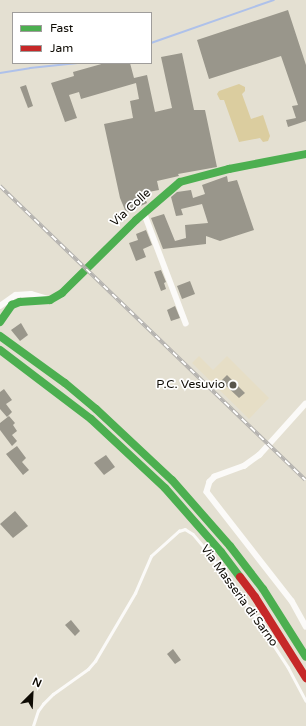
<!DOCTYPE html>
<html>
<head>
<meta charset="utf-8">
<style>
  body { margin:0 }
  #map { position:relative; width:306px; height:726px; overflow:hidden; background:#e4e0d2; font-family:"Varela Round",sans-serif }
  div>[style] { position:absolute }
  .built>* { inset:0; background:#e6dec6 }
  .green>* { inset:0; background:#dbcd9f }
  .stream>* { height:2px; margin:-1px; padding:0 1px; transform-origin:1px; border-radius:1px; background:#aec1ea }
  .building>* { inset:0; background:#99968b }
  .lane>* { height:2.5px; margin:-1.25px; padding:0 1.25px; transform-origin:1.25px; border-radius:1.25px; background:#fbfaf8 }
  .street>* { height:5.5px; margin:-2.75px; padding:0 2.75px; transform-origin:2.75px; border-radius:2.75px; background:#fbfaf8 }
  .fast>* { height:8px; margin:-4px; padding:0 4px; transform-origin:4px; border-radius:4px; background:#4caf50 }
  .jam>* { height:8px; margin:-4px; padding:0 4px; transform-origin:4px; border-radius:4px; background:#c62828 }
  .rail>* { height:3.5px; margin-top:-1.75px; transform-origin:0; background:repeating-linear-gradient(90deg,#fff 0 6px,#b4b2af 0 12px); box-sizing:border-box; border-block:1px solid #b4b2af }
  .dots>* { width:11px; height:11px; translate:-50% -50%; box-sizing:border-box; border:2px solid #fff; border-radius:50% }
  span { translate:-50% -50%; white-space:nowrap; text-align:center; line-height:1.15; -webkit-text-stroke:3.5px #fff; paint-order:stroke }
  .street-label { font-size:12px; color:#0e0b04 }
  .poi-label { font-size:12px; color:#0e0b04 }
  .right { translate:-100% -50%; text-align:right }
  .legend { position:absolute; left:12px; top:12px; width:140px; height:52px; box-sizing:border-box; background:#fff; border:1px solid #9f9d9b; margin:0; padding:5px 7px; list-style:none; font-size:12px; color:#0e0b04 }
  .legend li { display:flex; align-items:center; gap:8px; height:20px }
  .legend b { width:20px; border:1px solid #9f9d9b }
  .north { position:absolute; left:12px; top:674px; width:40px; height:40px; -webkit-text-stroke:3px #fff; paint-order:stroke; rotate:24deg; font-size:11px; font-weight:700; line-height:16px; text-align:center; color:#0e0b04 }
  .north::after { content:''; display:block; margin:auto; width:14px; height:18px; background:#0e0b04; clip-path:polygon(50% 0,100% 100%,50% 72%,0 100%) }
</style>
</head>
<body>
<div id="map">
  <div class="built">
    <div style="clip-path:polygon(199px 356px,213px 370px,227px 356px,269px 398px,249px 419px,192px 363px)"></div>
  </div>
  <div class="green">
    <div style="clip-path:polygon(239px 84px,245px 87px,245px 91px,242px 94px,251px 119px,263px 115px,270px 136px,268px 141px,263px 142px,260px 138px,239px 142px,224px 100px,220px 100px,217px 94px,219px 91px)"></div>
  </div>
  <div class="stream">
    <div style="left:151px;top:43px;width:130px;rotate:-19.3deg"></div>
    <div style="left:0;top:73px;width:30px;rotate:-9deg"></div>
    <div style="left:30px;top:68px;width:48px;rotate:-5.9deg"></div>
  </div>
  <div class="building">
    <div style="clip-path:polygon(288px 10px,306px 65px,306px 121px,288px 127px,286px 120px,296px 118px,292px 106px,298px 105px,281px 56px,209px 79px,197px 40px)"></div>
    <div style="clip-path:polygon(182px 53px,194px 110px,205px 110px,217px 167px,178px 174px,179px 176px,157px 181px,159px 190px,143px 193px,147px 203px,128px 212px,125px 210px,120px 198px,104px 124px,133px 118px,130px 101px,139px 99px,136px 83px,81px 99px,79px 92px,69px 95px,77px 118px,65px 122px,51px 83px,74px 76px,73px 72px,105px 63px,130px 63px,134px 78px,147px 75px,155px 112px,172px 108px,161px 57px)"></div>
    <div style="clip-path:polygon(26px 85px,33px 106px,28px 108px,20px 87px)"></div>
    <div style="clip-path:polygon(227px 176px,228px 182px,237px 180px,254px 230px,220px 241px,206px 236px,206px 244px,163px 249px,151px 218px,164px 214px,175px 241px,186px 238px,185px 225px,208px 223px,202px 204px,181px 209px,183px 215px,176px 216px,171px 197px,177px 192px,191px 190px,193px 198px,205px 194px,202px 185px)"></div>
    <div style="clip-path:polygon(146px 230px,152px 245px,143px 249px,146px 257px,136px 261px,129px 243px,138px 240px,136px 234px)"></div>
    <div style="clip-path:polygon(161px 270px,166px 282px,164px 283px,166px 289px,161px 291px,154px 272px)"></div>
    <div style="clip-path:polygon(190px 281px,195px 294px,182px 299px,177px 286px)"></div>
    <div style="clip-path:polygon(175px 306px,180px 318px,171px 321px,167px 310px)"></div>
    <div style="clip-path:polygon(21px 323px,28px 335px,20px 341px,11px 330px)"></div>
    <div style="clip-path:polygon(227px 375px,245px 393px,239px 398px,221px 381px)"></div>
    <div style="clip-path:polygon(4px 389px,12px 400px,6px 404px,12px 412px,7px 417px,0 409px,0 392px)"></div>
    <div style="clip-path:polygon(9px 416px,15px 423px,13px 425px,17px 431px,12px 435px,17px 441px,12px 446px,0 430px,0 423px)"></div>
    <div style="clip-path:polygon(17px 446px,26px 458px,22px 462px,29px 470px,23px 475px,6px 454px)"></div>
    <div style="clip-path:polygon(106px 455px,115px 467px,104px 475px,94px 463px)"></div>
    <div style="clip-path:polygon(15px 511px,28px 526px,13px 538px,0 524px)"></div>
    <div style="clip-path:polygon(71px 620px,80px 631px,75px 636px,65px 625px)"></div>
    <div style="clip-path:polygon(173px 649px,181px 660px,175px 664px,167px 654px)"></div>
  </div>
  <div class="lane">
    <div style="left:33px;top:726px;width:16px;rotate:-72deg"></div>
    <div style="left:38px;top:711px;width:9px;rotate:-54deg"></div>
    <div style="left:43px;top:704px;width:14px;rotate:-45deg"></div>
    <div style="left:53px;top:694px;width:43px;rotate:-35.5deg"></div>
    <div style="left:88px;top:669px;width:11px;rotate:-49deg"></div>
    <div style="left:95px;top:661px;width:79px;rotate:-59.5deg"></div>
    <div style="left:135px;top:593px;width:40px;rotate:-66.6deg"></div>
    <div style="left:151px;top:556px;width:38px;rotate:-42deg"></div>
    <div style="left:179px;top:531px;width:6px;rotate:-18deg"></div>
    <div style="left:185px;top:529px;width:9px;rotate:32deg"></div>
    <div style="left:193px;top:534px;width:17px;rotate:50deg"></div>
    <div style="left:204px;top:547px;width:74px;rotate:53.3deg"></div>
    <div style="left:248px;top:606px;width:73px;rotate:56.7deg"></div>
    <div style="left:288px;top:667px;width:38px;rotate:62deg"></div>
  </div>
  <div class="street">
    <div style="left:144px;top:212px;width:119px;rotate:69.3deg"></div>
    <div style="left:0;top:306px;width:19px;rotate:-35deg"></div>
    <div style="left:16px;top:295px;width:15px;rotate:-4deg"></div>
    <div style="left:31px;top:294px;width:18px;rotate:16deg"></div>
    <div style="left:306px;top:404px;width:69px;rotate:132deg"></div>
    <div style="left:260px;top:455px;width:19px;rotate:144deg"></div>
    <div style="left:245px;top:466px;width:32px;rotate:160deg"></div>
    <div style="left:215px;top:477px;width:7px;rotate:135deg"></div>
    <div style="left:210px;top:482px;width:10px;rotate:107deg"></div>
    <div style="left:207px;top:492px;width:138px;rotate:52.1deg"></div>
    <div style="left:292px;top:601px;width:29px;rotate:61deg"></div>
  </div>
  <div class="fast">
    <div style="left:0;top:322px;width:21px;rotate:-55deg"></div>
    <div style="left:12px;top:305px;width:9px;rotate:-21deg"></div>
    <div style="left:20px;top:302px;width:30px;rotate:-4deg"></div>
    <div style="left:50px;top:300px;width:14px;rotate:-30deg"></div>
    <div style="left:62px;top:293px;width:104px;rotate:-44.6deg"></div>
    <div style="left:136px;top:220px;width:58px;rotate:-40.8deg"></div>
    <div style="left:180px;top:182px;width:51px;rotate:-14.9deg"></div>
    <div style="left:229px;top:169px;width:78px;rotate:-11deg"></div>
    <div style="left:0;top:336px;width:80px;rotate:35.9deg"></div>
    <div style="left:65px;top:383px;width:40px;rotate:40deg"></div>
    <div style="left:96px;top:409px;width:104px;rotate:43.1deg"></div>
    <div style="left:172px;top:480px;width:88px;rotate:48.7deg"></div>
    <div style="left:230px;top:546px;width:54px;rotate:52.5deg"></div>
    <div style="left:263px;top:589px;width:80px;rotate:57.7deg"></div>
    <div style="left:0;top:350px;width:114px;rotate:37.2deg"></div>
    <div style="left:91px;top:419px;width:101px;rotate:43deg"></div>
    <div style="left:165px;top:488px;width:85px;rotate:48.8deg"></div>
    <div style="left:221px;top:552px;width:31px;rotate:53deg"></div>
  </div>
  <div class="jam">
    <div style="left:240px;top:577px;width:25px;rotate:53deg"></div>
    <div style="left:255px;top:597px;width:96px;rotate:57.8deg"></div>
  </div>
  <div class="rail">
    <div style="left:0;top:186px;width:424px;rotate:43.9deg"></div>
  </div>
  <div class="dots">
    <div style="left:233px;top:385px;background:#59564c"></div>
  </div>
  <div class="street-label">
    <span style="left:131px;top:208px;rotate:-42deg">Via Colle</span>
    <span style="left:239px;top:596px;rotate:54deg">Via Masseria di Sarno</span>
  </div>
  <div class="poi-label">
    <span class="right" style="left:225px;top:385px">P.C. Vesuvio</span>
  </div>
  <ul class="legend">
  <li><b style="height:5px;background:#4caf50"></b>Fast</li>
  <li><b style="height:5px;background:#c62828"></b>Jam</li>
  </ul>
  <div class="north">N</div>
</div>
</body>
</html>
